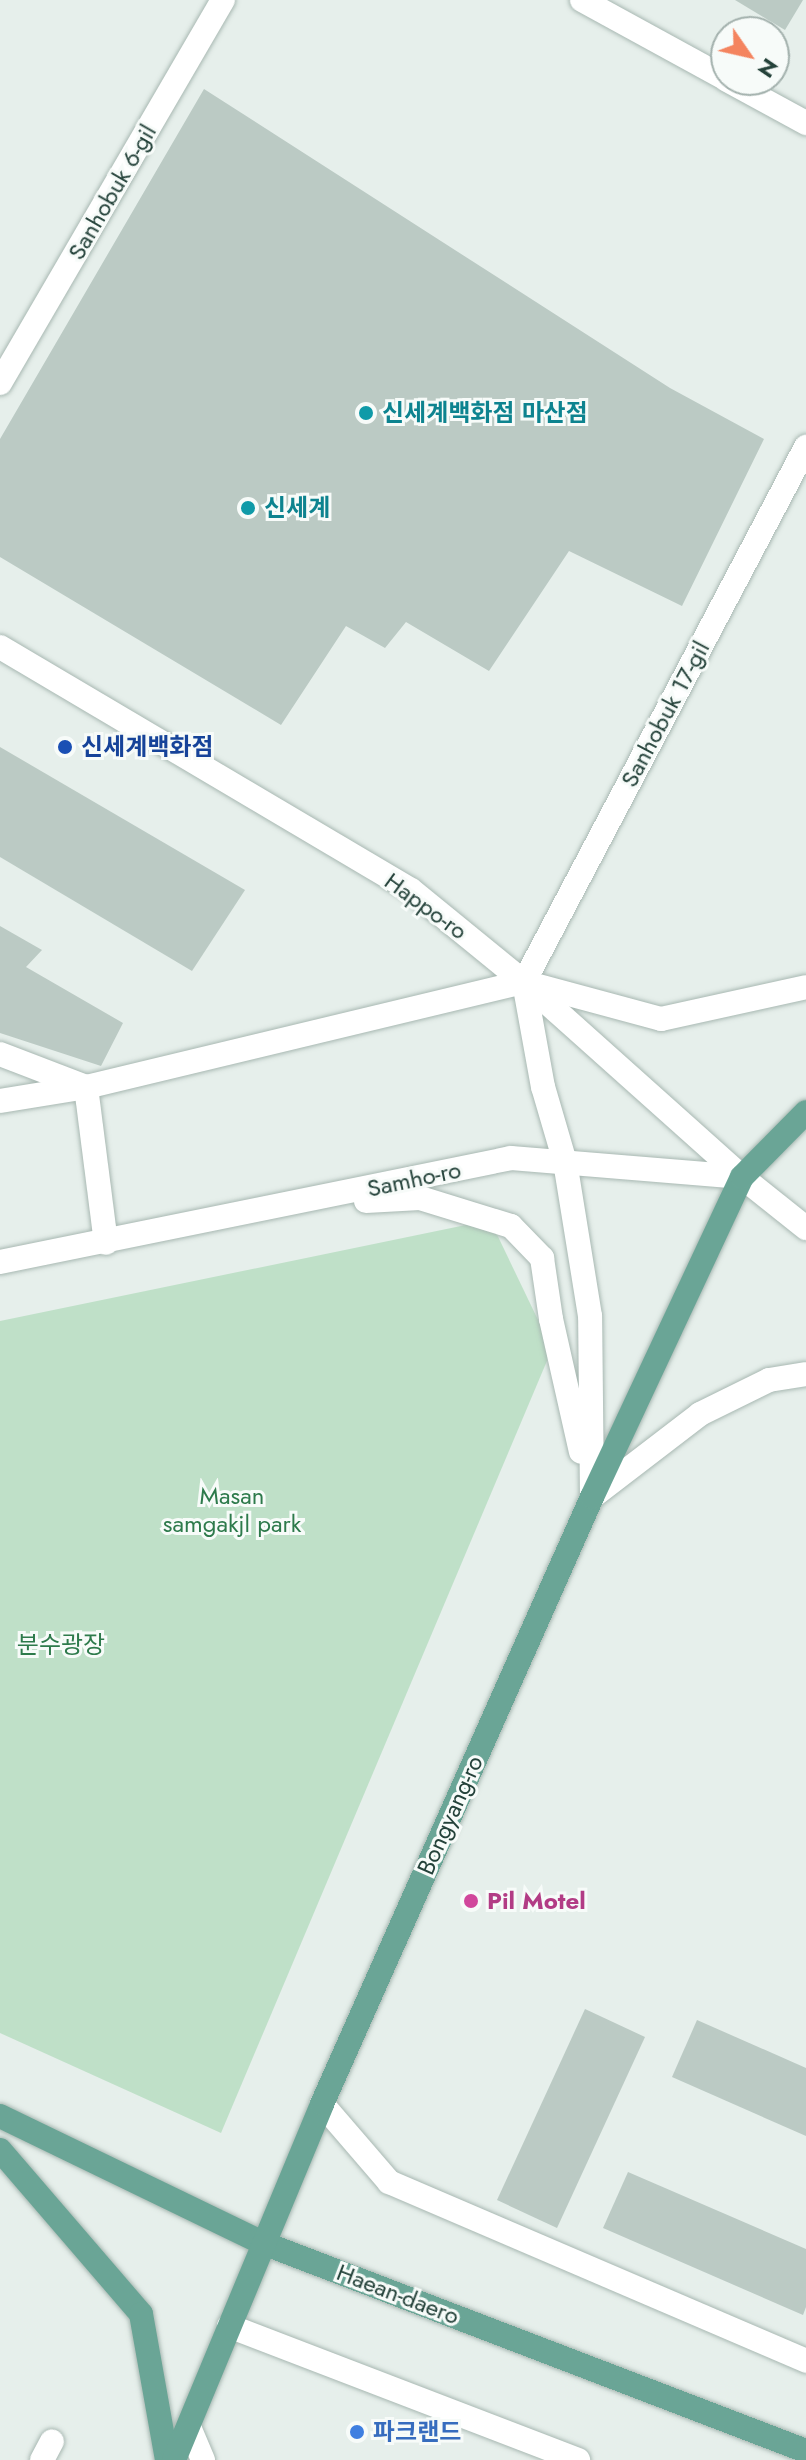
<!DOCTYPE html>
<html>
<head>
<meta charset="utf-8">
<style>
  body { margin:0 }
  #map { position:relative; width:806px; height:2460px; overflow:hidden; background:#e6efeb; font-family:Jost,"Noto Sans KR",sans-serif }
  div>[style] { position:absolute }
  .green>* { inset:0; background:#bfe0c8 }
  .building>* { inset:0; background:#bbcac4 }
  .roads { filter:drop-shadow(0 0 2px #a8b8b2) drop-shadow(0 0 2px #a8b8b2) }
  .minor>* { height:24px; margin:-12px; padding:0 12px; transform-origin:12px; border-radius:12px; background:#fff }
  .secondary>* { height:24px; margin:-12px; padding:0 12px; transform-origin:12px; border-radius:12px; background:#fff }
  .primary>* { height:24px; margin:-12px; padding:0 12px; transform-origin:12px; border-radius:12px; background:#6aa596 }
  .dots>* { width:22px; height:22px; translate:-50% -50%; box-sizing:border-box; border:4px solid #f7fbf9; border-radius:50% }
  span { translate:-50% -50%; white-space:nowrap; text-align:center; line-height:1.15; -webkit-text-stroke:6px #f7fbf9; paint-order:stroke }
  .street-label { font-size:24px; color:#24423a }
  .culture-label { font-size:24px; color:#0d838f; font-weight:700 }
  .left { translate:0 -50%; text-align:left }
  .transit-label { font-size:24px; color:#164399; font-weight:700 }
  .park-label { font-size:24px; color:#2d7a4b }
  .hotel-label { font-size:24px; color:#b23c85; font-weight:700 }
  .shop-label { font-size:24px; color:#366cbe; font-weight:700 }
  .north { position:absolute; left:710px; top:16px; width:80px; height:80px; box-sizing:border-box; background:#f7fbf9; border:2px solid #a3b1ad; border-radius:50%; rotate:124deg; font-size:22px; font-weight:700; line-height:32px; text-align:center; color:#24423a }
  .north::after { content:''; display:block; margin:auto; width:28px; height:36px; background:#f4845f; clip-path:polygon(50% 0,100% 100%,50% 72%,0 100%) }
</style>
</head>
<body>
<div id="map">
  <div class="green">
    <div style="clip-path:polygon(490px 1220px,552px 1349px,221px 2133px,0 2033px,0 1321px)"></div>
  </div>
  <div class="building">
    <div style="clip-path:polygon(735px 0,803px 0,785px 30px)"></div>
    <div style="clip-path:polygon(204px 89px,670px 388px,764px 439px,682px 606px,569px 551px,489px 671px,406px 622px,385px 648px,346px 626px,281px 725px,0 557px,0 439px)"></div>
    <div style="clip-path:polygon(0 747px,245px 890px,192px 971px,0 857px)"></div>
    <div style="clip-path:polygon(0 926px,42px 950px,26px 967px,123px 1023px,101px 1066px,0 1033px)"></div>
    <div style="clip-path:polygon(585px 2009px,645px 2037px,557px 2228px,497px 2200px)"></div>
    <div style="clip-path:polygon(697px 2020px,806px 2068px,806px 2136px,672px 2077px)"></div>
    <div style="clip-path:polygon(628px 2172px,806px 2249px,806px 2307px,803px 2315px,603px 2228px)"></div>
  </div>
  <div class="roads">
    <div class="minor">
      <div style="left:582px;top:0;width:164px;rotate:28.7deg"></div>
      <div style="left:727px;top:80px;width:90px;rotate:28.6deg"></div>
      <div style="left:0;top:383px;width:443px;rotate:-59.8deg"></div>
      <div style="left:0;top:1054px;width:92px;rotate:21deg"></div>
      <div style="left:86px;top:1087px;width:157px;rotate:82.7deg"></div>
      <div style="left:0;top:1101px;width:87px;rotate:-9.2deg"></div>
      <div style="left:86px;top:1087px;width:450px;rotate:-13.5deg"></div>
      <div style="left:524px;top:982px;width:605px;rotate:-62.21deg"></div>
      <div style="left:322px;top:2104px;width:103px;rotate:49.3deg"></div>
      <div style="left:389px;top:2182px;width:454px;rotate:23.2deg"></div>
      <div style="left:229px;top:2326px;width:374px;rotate:21deg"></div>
      <div style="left:189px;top:2427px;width:36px;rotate:67deg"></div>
      <div style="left:42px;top:2460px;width:21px;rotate:-62deg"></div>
    </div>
    <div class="secondary">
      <div style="left:0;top:647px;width:477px;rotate:30.6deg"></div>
      <div style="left:411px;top:890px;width:146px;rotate:39.2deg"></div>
      <div style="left:524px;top:982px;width:292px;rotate:41.8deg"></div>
      <div style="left:742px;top:1177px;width:82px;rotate:38.6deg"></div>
      <div style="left:366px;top:1201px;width:54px;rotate:-3.2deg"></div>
      <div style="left:420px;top:1198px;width:95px;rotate:17.1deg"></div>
      <div style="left:511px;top:1226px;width:45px;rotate:45.9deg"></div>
      <div style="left:542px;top:1258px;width:62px;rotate:81.6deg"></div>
      <div style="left:551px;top:1319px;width:136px;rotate:77.3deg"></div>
      <div style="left:0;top:1262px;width:521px;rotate:-11.5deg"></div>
      <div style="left:511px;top:1158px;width:232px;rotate:4.7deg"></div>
      <div style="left:592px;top:1497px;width:181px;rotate:-90.6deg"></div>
      <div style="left:590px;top:1316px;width:156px;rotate:-99.2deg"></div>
      <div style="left:565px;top:1162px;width:78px;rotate:-106.3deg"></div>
      <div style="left:543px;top:1087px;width:107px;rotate:-100.3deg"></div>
      <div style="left:524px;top:982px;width:142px;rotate:15.1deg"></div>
      <div style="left:661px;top:1019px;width:148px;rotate:-12.4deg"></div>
      <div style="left:592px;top:1497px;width:136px;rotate:-37.5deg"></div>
      <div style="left:700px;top:1414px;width:77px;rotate:-26.2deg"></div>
      <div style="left:769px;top:1380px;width:37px;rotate:-9deg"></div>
    </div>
    <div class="primary">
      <div style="left:0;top:2116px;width:292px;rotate:25.8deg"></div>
      <div style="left:263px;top:2243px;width:581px;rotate:20.96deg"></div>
      <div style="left:0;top:2150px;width:216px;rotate:49.3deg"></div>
      <div style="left:141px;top:2314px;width:148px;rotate:79.9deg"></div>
      <div style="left:174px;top:2460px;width:386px;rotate:-67.4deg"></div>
      <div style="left:322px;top:2104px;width:664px;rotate:-66.02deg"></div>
      <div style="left:592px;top:1497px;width:353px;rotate:-64.9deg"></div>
      <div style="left:742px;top:1177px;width:91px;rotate:-45.4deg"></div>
    </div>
  </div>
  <div class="dots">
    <div style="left:366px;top:413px;background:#0f9aa8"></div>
    <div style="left:248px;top:508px;background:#0f9aa8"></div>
    <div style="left:65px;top:747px;background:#1a4fb4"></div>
    <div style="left:471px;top:1901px;background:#d1479c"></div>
    <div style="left:357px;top:2432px;background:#3f7fe0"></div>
  </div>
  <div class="street-label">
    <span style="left:112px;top:192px;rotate:-60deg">Sanhobuk 6-gil</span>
    <span style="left:665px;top:714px;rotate:-62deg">Sanhobuk 17-gil</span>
    <span style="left:426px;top:906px;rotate:36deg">Happo-ro</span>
    <span style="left:414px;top:1179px;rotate:-12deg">Samho-ro</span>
    <span style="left:450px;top:1815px;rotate:-66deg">Bongyang-ro</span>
    <span style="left:398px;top:2294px;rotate:21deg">Haean-daero</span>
  </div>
  <div class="culture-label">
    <span class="left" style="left:382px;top:413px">신세계백화점 마산점</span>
    <span class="left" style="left:264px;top:508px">신세계</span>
  </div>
  <div class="transit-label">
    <span class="left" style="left:81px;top:747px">신세계백화점</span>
  </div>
  <div class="park-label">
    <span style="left:232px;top:1510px">Masan<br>samgakjl park</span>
    <span style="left:61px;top:1645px">분수광장</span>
  </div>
  <div class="hotel-label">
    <span class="left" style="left:487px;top:1901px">Pil Motel</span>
  </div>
  <div class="shop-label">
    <span class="left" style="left:373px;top:2432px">파크랜드</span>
  </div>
  <div class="north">N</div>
</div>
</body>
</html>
